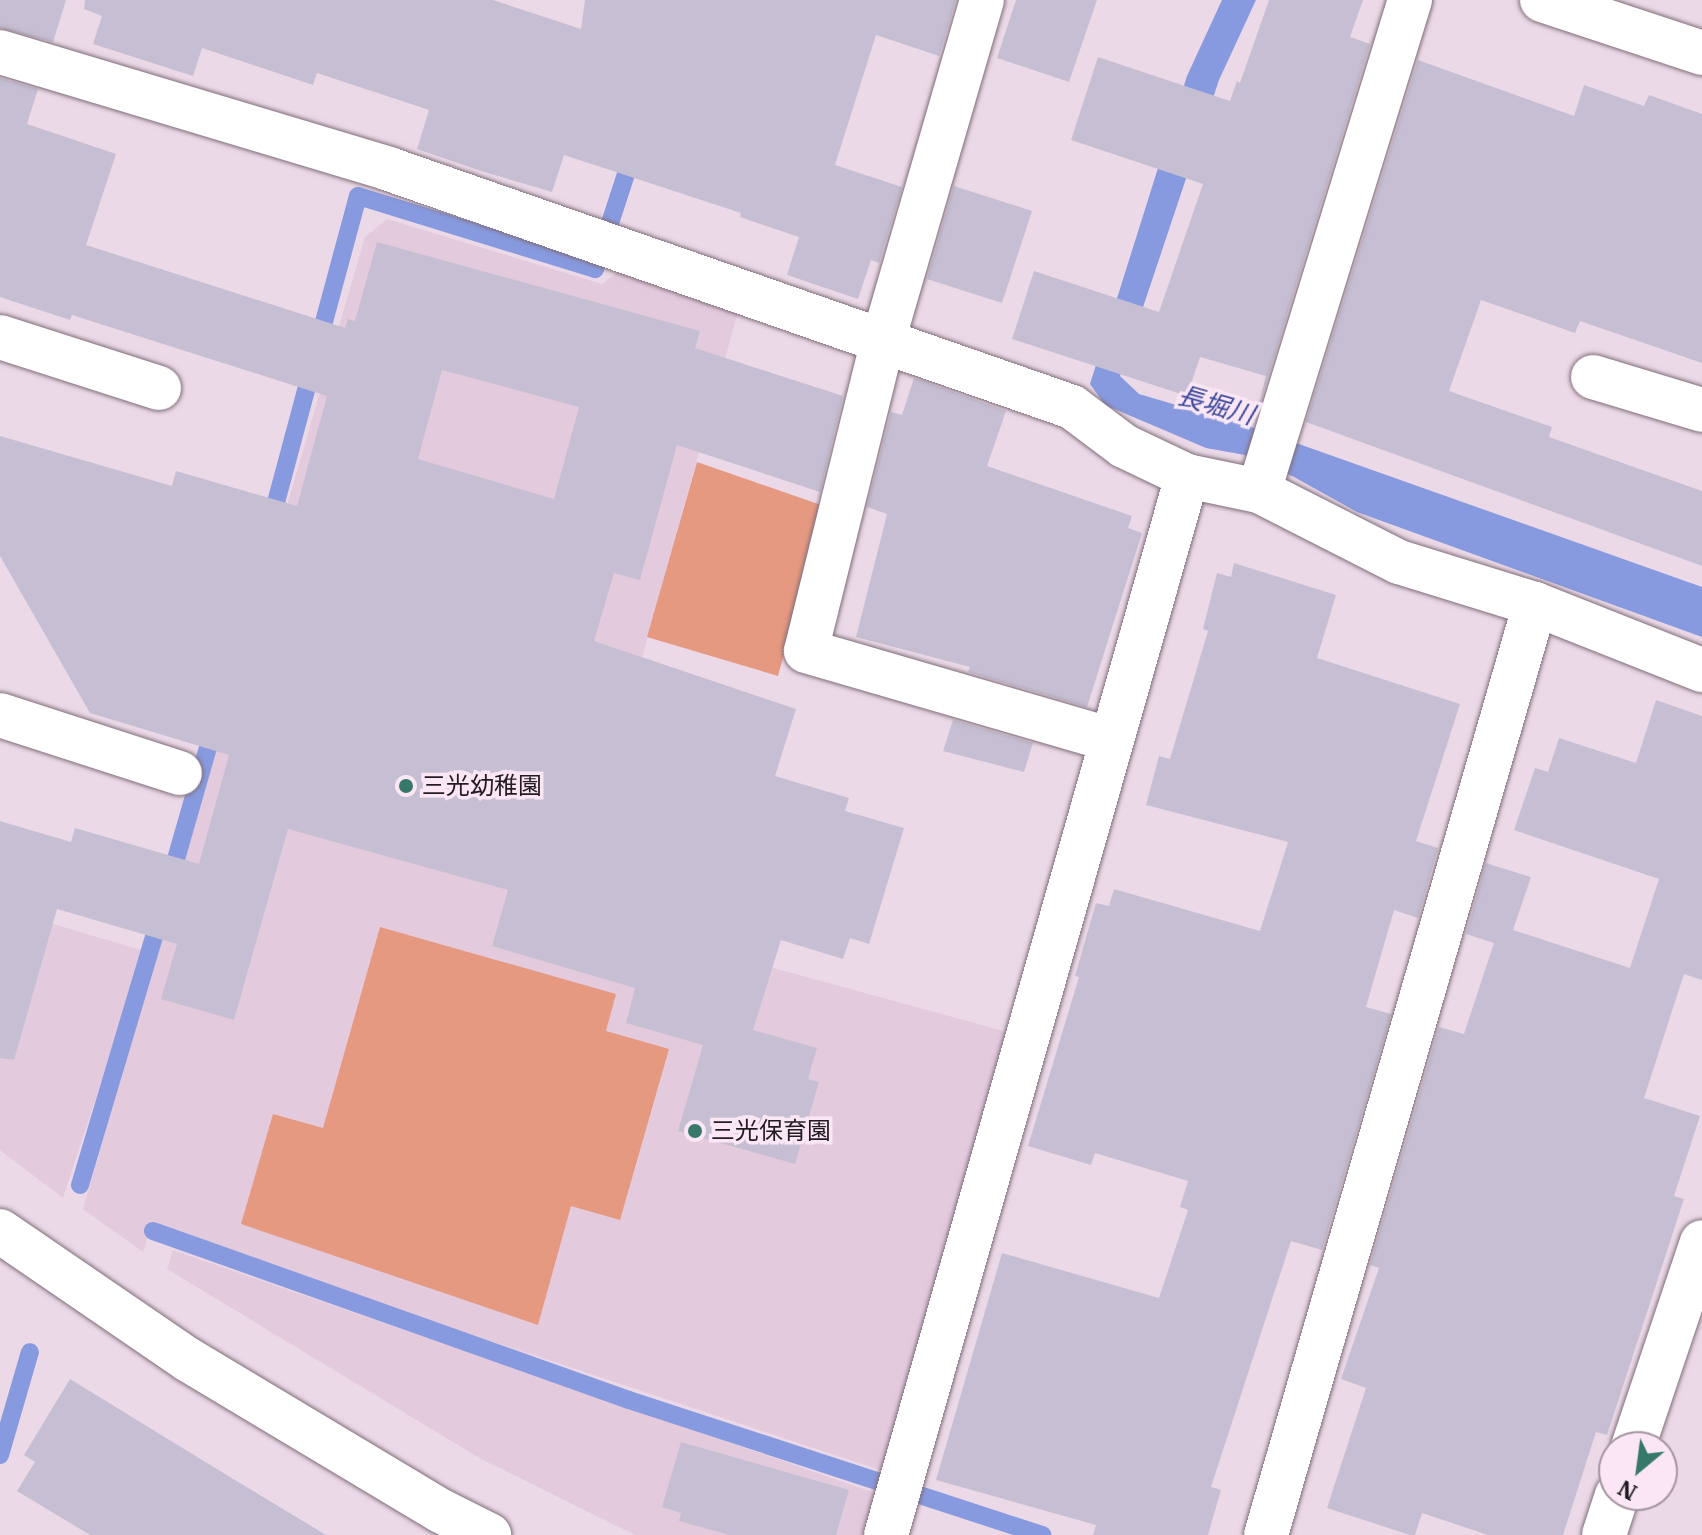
<!DOCTYPE html>
<html>
<head>
<meta charset="utf-8">
<style>
  body { margin:0 }
  #map { position:relative; width:1702px; height:1535px; overflow:hidden; background:#ecd9e7; font-family:"IBM Plex Serif","Noto Sans JP",serif }
  div>[style] { position:absolute }
  .built>* { inset:0; background:#e4cadd }
  .green>* { inset:0; background:#e69981 }
  .water>* { inset:0; background:#889adf }
  .stream>* { height:18px; margin:-9px; padding:0 9px; transform-origin:9px; border-radius:9px; background:#889adf }
  .building>* { inset:0; background:#c6bfd3 }
  .roads { filter:drop-shadow(0 0 2px #7f6d7a) drop-shadow(0 0 2px #7f6d7a) }
  .street>* { height:44px; margin:-22px; padding:0 22px; transform-origin:22px; border-radius:22px; background:#fff }
  .secondary>* { height:44px; margin:-22px; padding:0 22px; transform-origin:22px; border-radius:22px; background:#fff }
  .dots>* { width:22px; height:22px; translate:-50% -50%; box-sizing:border-box; border:4px solid #fae6f4; border-radius:50% }
  span { translate:-50% -50%; white-space:nowrap; text-align:center; line-height:1.15; -webkit-text-stroke:7px #fae6f4; paint-order:stroke }
  .poi-label { font-size:24px; color:#221b20 }
  .left { translate:0 -50%; text-align:left }
  .water-label { font-size:26px; color:#3a499b; font-style:italic }
  .north { position:absolute; left:1598px; top:1431px; width:80px; height:80px; box-sizing:border-box; background:#fae6f4; border:2px solid #a4959f; border-radius:50%; rotate:209deg; font-size:22px; font-weight:700; line-height:32px; text-align:center; color:#221b20 }
  .north::after { content:''; display:block; margin:auto; width:28px; height:36px; background:#36796b; clip-path:polygon(50% 0,100% 100%,50% 72%,0 100%) }
</style>
</head>
<body>
<div id="map">
  <div class="built">
    <div style="clip-path:polygon(387px 219px,602px 284px,620px 270px,738px 312px,616px 751px,734px 957px,1007px 1032px,883px 1471px,364px 1299px,153px 1221px,143px 1252px,83px 1209px,365px 237px)"></div>
    <div style="clip-path:polygon(0 908px,144px 951px,63px 1198px,0 1150px)"></div>
    <div style="clip-path:polygon(173px 1250px,878px 1494px,866px 1535px,635px 1535px,481px 1459px,167px 1269px)"></div>
  </div>
  <div class="green">
    <div style="clip-path:polygon(697px 462px,824px 506px,778px 676px,647px 637px)"></div>
    <div style="clip-path:polygon(380px 927px,616px 994px,606px 1031px,669px 1049px,620px 1220px,571px 1206px,538px 1325px,241px 1224px,273px 1114px,323px 1128px)"></div>
  </div>
  <div class="water">
    <div style="clip-path:polygon(1222px 0,1256px 0,1219px 80px,1120px 376px,1139px 394px,1254px 428px,1702px 587px,1702px 637px,1357px 512px,1294px 477px,1245px 455px,1206px 448px,1105px 405px,1090px 384px,1187px 76px)"></div>
  </div>
  <div class="stream">
    <div style="left:318px;top:344px;width:153px;rotate:-74.9deg"></div>
    <div style="left:358px;top:196px;width:248px;rotate:17.1deg"></div>
    <div style="left:595px;top:269px;width:122px;rotate:-71.9deg"></div>
    <div style="left:271px;top:521px;width:158px;rotate:-75deg"></div>
    <div style="left:170px;top:880px;width:159px;rotate:-74deg"></div>
    <div style="left:80px;top:1185px;width:281px;rotate:-73.4deg"></div>
    <div style="left:153px;top:1231px;width:505px;rotate:19.55deg"></div>
    <div style="left:629px;top:1400px;width:435px;rotate:18.1deg"></div>
    <div style="left:0;top:1455px;width:107px;rotate:-73.8deg"></div>
  </div>
  <div class="building">
    <div style="clip-path:polygon(0 0,66px 0,53px 42px,0 28px)"></div>
    <div style="clip-path:polygon(85px 0,493px 0,581px 29px,585px 0,956px 0,939px 56px,876px 35px,835px 165px,902px 187px,879px 263px,871px 260px,858px 299px,787px 275px,799px 237px,740px 217px,741px 213px,564px 155px,552px 192px,481px 171px,417px 149px,429px 110px,317px 73px,313px 85px,202px 48px,193px 76px,93px 44px,102px 16px,84px 9px)"></div>
    <div style="clip-path:polygon(1016px 0,1097px 0,1069px 82px,997px 58px)"></div>
    <div style="clip-path:polygon(1269px 0,1363px 0,1350px 37px,1370px 44px,1259px 406px,1266px 376px,1200px 357px,1187px 396px,1012px 339px,1034px 271px,1159px 312px,1203px 184px,1071px 140px,1098px 57px,1230px 101px,1237px 81px,1240px 83px)"></div>
    <div style="clip-path:polygon(1418px 60px,1574px 116px,1584px 85px,1644px 106px,1649px 95px,1702px 114px,1702px 363px,1580px 321px,1575px 333px,1481px 300px,1449px 391px,1552px 427px,1549px 437px,1702px 491px,1702px 566px,1306px 422px)"></div>
    <div style="clip-path:polygon(evenodd,0 78px,38px 89px,27px 124px,116px 154px,86px 245px,345px 328px,348px 319px,355px 321px,377px 242px,700px 331px,695px 348px,843px 396px,820px 492px,677px 445px,640px 580px,614px 573px,594px 641px,796px 709px,775px 776px,849px 798px,845px 811px,904px 828px,869px 944px,850px 938px,843px 959px,781px 940px,753px 1030px,817px 1048px,808px 1079px,819px 1082px,795px 1164px,678px 1131px,703px 1045px,626px 1023px,635px 988px,492px 946px,508px 890px,288px 829px,234px 1020px,161px 999px,177px 944px,57px 909px,14px 1060px,0 1058px,0 821px,71px 842px,75px 828px,199px 864px,229px 755px,90px 713px,0 556px,0 436px,172px 486px,176px 471px,297px 506px,327px 396px,72px 315px,70px 320px,0 297px,0 78px,442px 370px,579px 407px,554px 499px,418px 459px,442px 370px)"></div>
    <div style="clip-path:polygon(954px 186px,1032px 211px,1002px 303px,927px 279px)"></div>
    <div style="clip-path:polygon(914px 378px,1006px 411px,987px 466px,1132px 516px,1128px 528px,1142px 533px,1087px 707px,968px 672px,970px 667px,856px 637px,887px 514px,867px 507px,891px 412px,902px 415px)"></div>
    <div style="clip-path:polygon(1234px 563px,1336px 595px,1317px 658px,1460px 704px,1416px 841px,1438px 848px,1418px 918px,1394px 910px,1366px 1007px,1391px 1014px,1322px 1250px,1291px 1241px,1211px 1487px,1221px 1490px,1208px 1535px,1093px 1535px,1096px 1525px,936px 1480px,1002px 1253px,1159px 1298px,1188px 1210px,1180px 1207px,1188px 1181px,1095px 1153px,1091px 1165px,1028px 1146px,1079px 977px,1075px 976px,1096px 903px,1109px 906px,1114px 889px,1260px 931px,1288px 842px,1146px 805px,1159px 756px,1170px 759px,1208px 631px,1203px 629px,1217px 573px,1231px 577px)"></div>
    <div style="clip-path:polygon(1656px 700px,1702px 716px,1702px 980px,1684px 974px,1644px 1098px,1700px 1116px,1674px 1196px,1684px 1199px,1607px 1435px,1596px 1432px,1563px 1535px,1488px 1535px,1422px 1513px,1415px 1535px,1410px 1535px,1327px 1508px,1366px 1388px,1341px 1379px,1379px 1268px,1370px 1265px,1439px 1027px,1464px 1034px,1494px 943px,1466px 934px,1486px 863px,1531px 877px,1513px 930px,1630px 968px,1659px 879px,1514px 830px,1535px 768px,1548px 772px,1559px 738px,1636px 763px)"></div>
    <div style="clip-path:polygon(953px 720px,1033px 743px,1024px 772px,943px 751px)"></div>
    <div style="clip-path:polygon(70px 1379px,207px 1463px,326px 1535px,90px 1535px,17px 1491px,35px 1462px,24px 1455px)"></div>
    <div style="clip-path:polygon(681px 1442px,849px 1490px,836px 1535px,729px 1535px,679px 1521px,681px 1513px,662px 1507px)"></div>
  </div>
  <div class="roads">
    <div class="street">
      <div style="left:982px;top:0;width:354px;rotate:106.2deg"></div>
      <div style="left:883px;top:340px;width:320px;rotate:103.9deg"></div>
      <div style="left:806px;top:651px;width:316px;rotate:16.2deg"></div>
      <div style="left:1542px;top:0;width:169px;rotate:18.3deg"></div>
      <div style="left:0;top:52px;width:406px;rotate:16.7deg"></div>
      <div style="left:389px;top:169px;width:723px;rotate:19.21deg"></div>
      <div style="left:1072px;top:407px;width:65px;rotate:36.9deg"></div>
      <div style="left:1124px;top:446px;width:70px;rotate:25.5deg"></div>
      <div style="left:1187px;top:476px;width:74px;rotate:11.8deg"></div>
      <div style="left:1259px;top:491px;width:157px;rotate:26.9deg"></div>
      <div style="left:1399px;top:562px;width:142px;rotate:17.2deg"></div>
      <div style="left:1535px;top:604px;width:180px;rotate:21.6deg"></div>
      <div style="left:0;top:337px;width:167px;rotate:17.8deg"></div>
      <div style="left:1593px;top:377px;width:114px;rotate:16.8deg"></div>
      <div style="left:1259px;top:491px;width:514px;rotate:-72.91deg"></div>
      <div style="left:0;top:715px;width:189px;rotate:17.9deg"></div>
      <div style="left:1633px;top:1447px;width:216px;rotate:-71.4deg"></div>
      <div style="left:886px;top:1535px;width:1101px;rotate:-74.13deg"></div>
      <div style="left:1266px;top:1535px;width:969px;rotate:-73.88deg"></div>
      <div style="left:1604px;top:1535px;width:42px;rotate:-72deg"></div>
    </div>
    <div class="secondary">
      <div style="left:0;top:1231px;width:227px;rotate:34.4deg"></div>
      <div style="left:187px;top:1359px;width:296px;rotate:30.9deg"></div>
      <div style="left:441px;top:1511px;width:54px;rotate:26.6deg"></div>
    </div>
  </div>
  <div class="dots">
    <div style="left:406px;top:786px;background:#36796b"></div>
    <div style="left:695px;top:1131px;background:#36796b"></div>
  </div>
  <div class="poi-label">
    <span class="left" style="left:422px;top:786px">三光幼稚園</span>
    <span class="left" style="left:711px;top:1131px">三光保育園</span>
  </div>
  <div class="water-label">
    <span style="left:1216px;top:405px;rotate:16deg">長堀川</span>
  </div>
  <div class="north">N</div>
</div>
</body>
</html>
